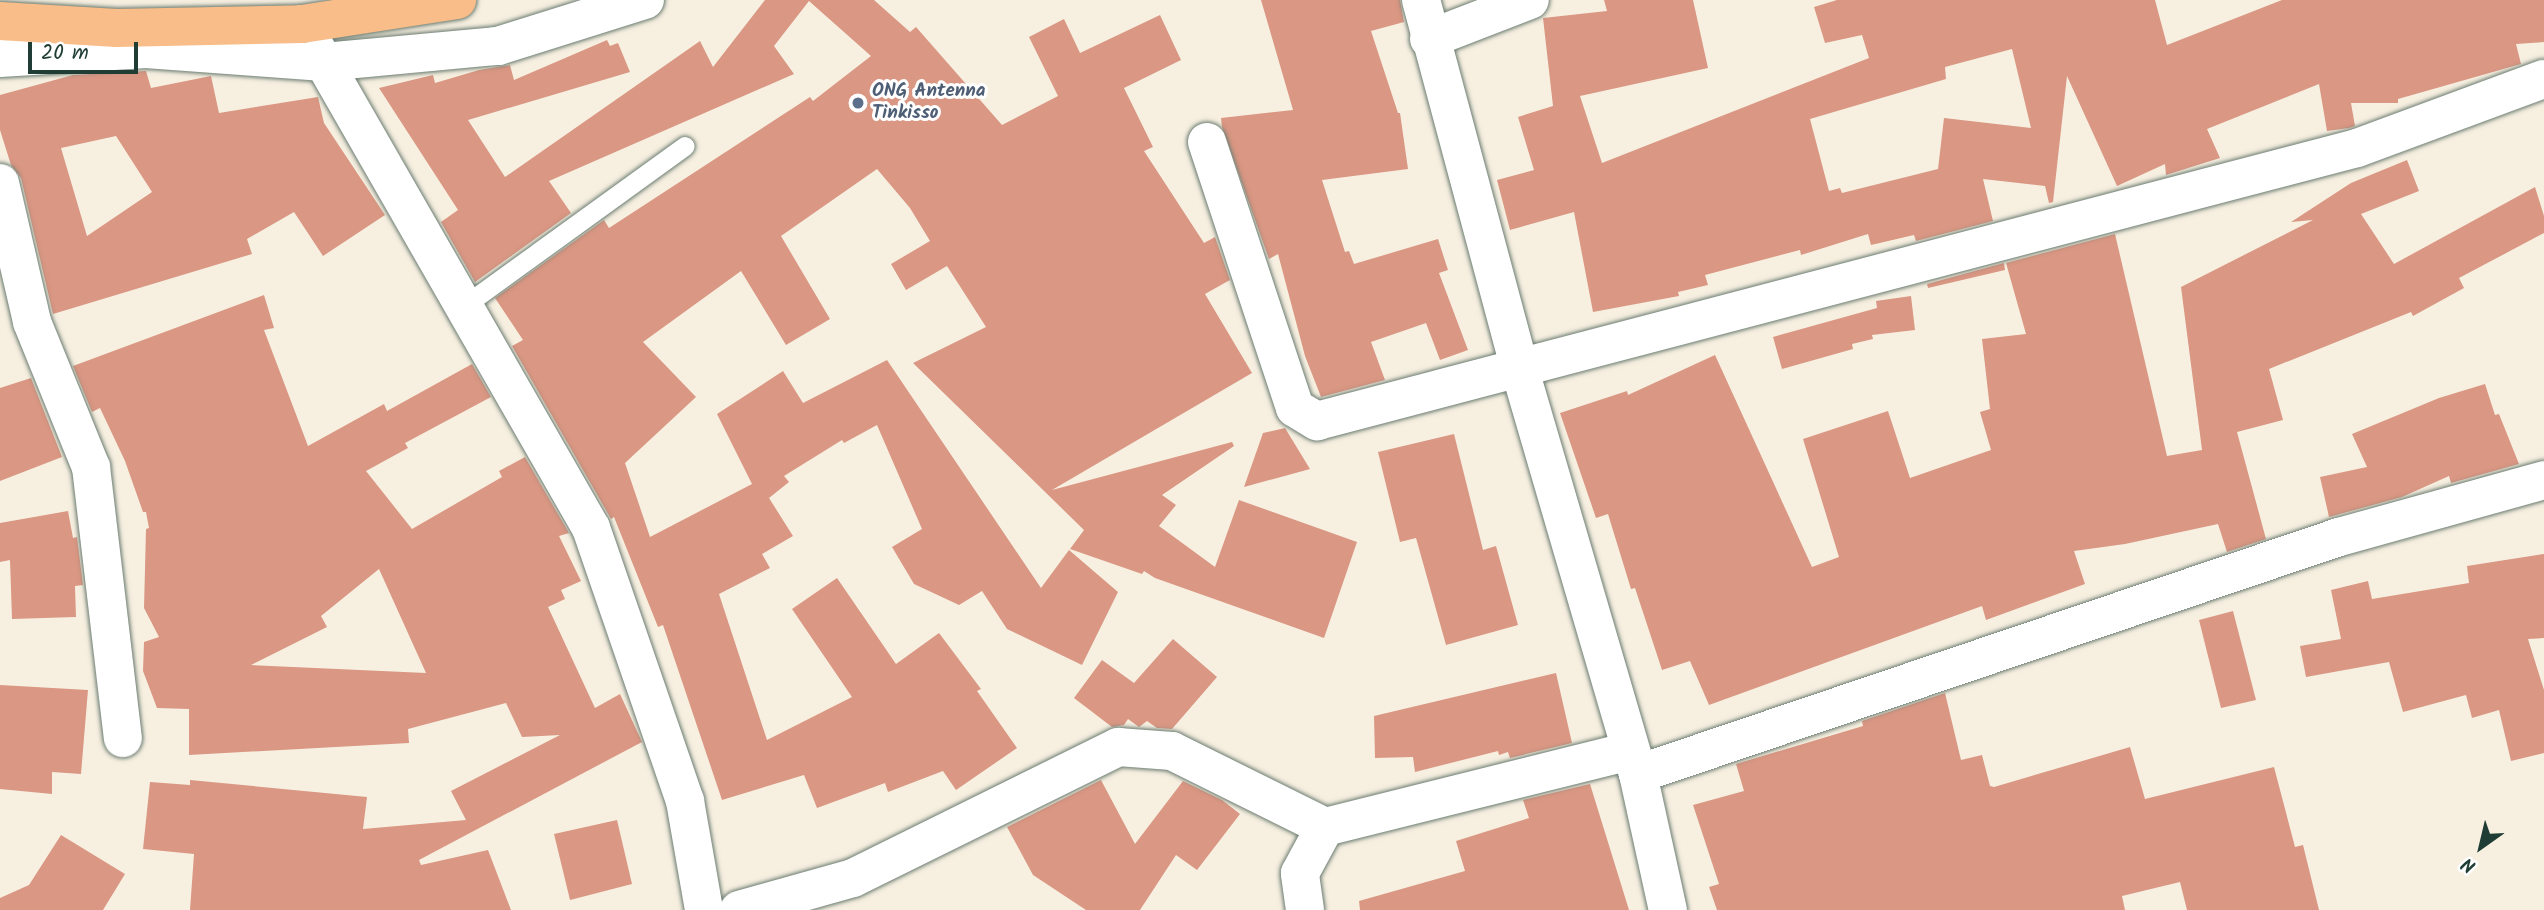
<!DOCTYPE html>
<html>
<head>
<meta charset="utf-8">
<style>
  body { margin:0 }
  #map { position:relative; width:2544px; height:910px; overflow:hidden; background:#f7f0e1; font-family:Kalam,sans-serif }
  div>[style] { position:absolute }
  .building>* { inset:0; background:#da9783 }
  .roads { filter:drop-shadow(0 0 2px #6b7c71) drop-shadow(0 0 2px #6b7c71) }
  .lane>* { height:19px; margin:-9.5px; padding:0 9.5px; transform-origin:9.5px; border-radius:9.5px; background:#fff }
  .street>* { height:38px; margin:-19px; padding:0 19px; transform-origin:19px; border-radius:19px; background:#fff }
  .primary>* { height:38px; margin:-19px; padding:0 19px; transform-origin:19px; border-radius:19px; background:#f8bd89 }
  .dots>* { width:19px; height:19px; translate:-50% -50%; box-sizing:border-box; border:4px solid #fff; border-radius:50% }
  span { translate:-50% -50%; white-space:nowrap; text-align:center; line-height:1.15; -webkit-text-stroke:6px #fff; paint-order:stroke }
  .service-label { font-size:19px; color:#4e5e75; font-weight:700 }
  .left { translate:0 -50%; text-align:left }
  .north { position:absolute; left:2446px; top:812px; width:70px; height:70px; -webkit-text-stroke:5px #fff; paint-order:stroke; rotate:214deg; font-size:19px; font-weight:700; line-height:28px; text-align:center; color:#1f3d34 }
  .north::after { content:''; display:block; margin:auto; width:24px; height:32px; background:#1f3d34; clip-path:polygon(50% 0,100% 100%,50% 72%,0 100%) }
  .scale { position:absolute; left:28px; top:42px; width:110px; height:32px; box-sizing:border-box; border:4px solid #1f3d34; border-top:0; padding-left:9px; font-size:21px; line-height:24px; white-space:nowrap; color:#1f3d34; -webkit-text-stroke:5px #fff; paint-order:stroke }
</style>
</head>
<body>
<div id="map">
  <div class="building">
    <div style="clip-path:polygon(765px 0,874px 0,910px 32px,916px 27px,1002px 125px,1058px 96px,1029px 37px,1064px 19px,1080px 53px,1160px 15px,1181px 60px,1124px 88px,1153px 147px,1144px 151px,1204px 243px,1215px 237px,1230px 280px,1205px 294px,1252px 373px,1052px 490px,1232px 442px,1234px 446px,1162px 495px,1176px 505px,1159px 526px,1215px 567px,1239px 500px,1357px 542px,1324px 638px,1155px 578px,1144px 571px,1142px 574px,1070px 549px,1084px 530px,913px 363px,986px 327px,947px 266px,906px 290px,891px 264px,930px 241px,910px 208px,877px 169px,781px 236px,830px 319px,786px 345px,741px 271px,643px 342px,696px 397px,625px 463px,650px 537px,752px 484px,717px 414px,783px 371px,803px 403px,887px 360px,1041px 588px,1069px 550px,1118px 592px,1082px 665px,1007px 629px,982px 591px,959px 605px,914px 584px,892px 547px,922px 529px,877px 425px,844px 443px,842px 440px,784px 476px,789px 482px,769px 498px,793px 536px,762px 554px,770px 568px,719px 594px,767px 740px,852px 697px,792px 609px,837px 578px,896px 664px,939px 633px,981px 689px,977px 691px,1017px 748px,956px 790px,943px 771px,888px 792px,885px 783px,817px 808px,804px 775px,722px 800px,663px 625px,658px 627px,614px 517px,611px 519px,512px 346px,523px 340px,495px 298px,604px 220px,609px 228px,810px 97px,813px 101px,871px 56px,809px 1px,774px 46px,794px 74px,549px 181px,571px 213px,475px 282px,441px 222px,458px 210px,379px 88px,433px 75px,435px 83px,479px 70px,510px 65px,514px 80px,607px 40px,610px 46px,618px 43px,630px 72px,468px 120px,505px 177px,700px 41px,713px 67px)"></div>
    <div style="clip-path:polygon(1261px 0,1400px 0,1404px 22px,1371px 31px,1398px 113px,1400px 113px,1408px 169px,1322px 180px,1345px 252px,1349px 251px,1354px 264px,1438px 239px,1448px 270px,1439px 273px,1468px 350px,1440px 360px,1426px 323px,1371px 342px,1385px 380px,1321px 397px,1305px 356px,1278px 254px,1269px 259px,1222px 127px,1221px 118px,1293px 110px)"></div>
    <div style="clip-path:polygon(evenodd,1604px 0,1693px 0,1708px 68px,1580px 96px,1602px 163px,1869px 58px,1862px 35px,1825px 43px,1814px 7px,1837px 0,2155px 0,2167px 45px,2282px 0,2544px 0,2544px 42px,2516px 44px,2521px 64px,2398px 99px,2398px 103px,2351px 103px,2355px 126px,2349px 128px,2327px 131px,2319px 84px,2207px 129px,2220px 158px,2166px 175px,2165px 164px,2117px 186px,2067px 76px,2053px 202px,2049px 203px,2045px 186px,1983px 179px,1993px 221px,1916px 241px,1914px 235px,1871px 245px,1868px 234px,1801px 255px,1800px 250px,1705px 275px,1708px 285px,1678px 292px,1679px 296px,1593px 312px,1574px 212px,1510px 230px,1497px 180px,1534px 170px,1518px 117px,1553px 106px,1543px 18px,1607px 11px,1604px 0,2012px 49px,2031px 128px,1944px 118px,1938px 169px,1842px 193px,1840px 188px,1829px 191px,1810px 119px,1946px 79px,1945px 67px,2012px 49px)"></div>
    <div style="clip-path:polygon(evenodd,146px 71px,151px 88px,211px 76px,219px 113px,318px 97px,324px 123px,385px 215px,323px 256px,294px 212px,247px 239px,252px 254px,53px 314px,21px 178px,11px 165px,0 130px,0 95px,73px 75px,146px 71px,116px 136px,152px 192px,87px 236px,61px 148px,116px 136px)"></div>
    <div style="clip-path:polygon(2407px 160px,2419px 191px,2361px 214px,2394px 264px,2535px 187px,2544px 216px,2544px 233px,2459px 278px,2464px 288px,2413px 316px,2411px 312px,2269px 369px,2283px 420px,2237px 432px,2266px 539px,2227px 552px,2218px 524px,2125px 544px,2074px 551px,2085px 584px,1986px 620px,1982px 606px,1709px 705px,1690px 661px,1662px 670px,1635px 588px,1631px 589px,1608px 514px,1596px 518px,1560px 413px,1627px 391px,1628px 395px,1715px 355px,1812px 567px,1839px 557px,1803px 439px,1888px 411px,1910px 478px,1991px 450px,1980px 412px,1990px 409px,1982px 339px,2026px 334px,2006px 263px,2115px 234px,2167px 456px,2202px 450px,2181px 287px,2313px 220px,2291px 222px,2351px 183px)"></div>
    <div style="clip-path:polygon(2004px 263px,2005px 270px,1928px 288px,1927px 284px)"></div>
    <div style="clip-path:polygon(evenodd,264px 295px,274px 328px,264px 330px,308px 446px,384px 404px,387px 411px,472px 364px,491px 397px,405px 443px,408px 448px,366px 471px,412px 529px,502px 477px,499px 471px,525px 457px,569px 533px,559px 536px,581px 581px,561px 590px,565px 599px,548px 607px,595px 708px,620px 694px,642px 742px,419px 860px,421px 865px,488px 850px,511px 910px,190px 910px,194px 854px,143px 849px,150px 782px,190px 785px,190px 780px,367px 797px,363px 829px,466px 820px,451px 791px,560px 735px,522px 737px,506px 703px,408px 729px,409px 743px,189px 755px,189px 709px,157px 708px,143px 671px,144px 642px,159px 637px,144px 608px,146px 529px,149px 528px,146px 512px,143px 512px,125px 461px,100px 408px,92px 412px,73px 366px,264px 295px,379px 569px,426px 673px,251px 665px,327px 627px,321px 616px,379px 569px)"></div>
    <div style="clip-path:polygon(1911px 296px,1915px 330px,1872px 335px,1873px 339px,1852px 344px,1853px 349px,1782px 369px,1773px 337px,1877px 308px,1876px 301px)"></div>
    <div style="clip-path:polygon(31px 378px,62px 457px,0 481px,0 388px)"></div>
    <div style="clip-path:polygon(2485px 384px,2495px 415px,2499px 414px,2519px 464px,2451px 483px,2449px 476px,2402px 497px,2329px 517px,2320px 477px,2367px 467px,2352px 434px,2439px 398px)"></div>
    <div style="clip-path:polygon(1285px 428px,1310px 469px,1244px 487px,1263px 433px)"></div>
    <div style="clip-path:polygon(1454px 434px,1483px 550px,1496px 546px,1518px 625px,1446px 645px,1416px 538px,1400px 542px,1378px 452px)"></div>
    <div style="clip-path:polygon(68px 511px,73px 538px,77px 537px,83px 585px,75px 586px,76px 617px,12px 619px,10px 560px,0 562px,0 523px)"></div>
    <div style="clip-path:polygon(2544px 554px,2544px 638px,2528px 639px,2544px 690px,2544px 753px,2511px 761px,2499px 710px,2472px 718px,2466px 695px,2403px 712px,2389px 662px,2306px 677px,2300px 646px,2341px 639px,2331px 590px,2368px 581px,2372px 599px,2469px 583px,2467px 566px)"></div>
    <div style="clip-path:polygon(2233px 611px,2256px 700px,2221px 708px,2199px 620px)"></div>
    <div style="clip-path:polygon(1173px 639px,1217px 677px,1172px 729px,1157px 728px,1147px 721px,1139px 727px,1128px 719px,1124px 725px,1112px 727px,1074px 698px,1102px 660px,1134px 683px)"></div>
    <div style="clip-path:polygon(1556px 673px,1572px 743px,1510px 758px,1508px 752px,1499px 755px,1498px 751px,1415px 772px,1413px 757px,1375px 758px,1374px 716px)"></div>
    <div style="clip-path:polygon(0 685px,88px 690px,81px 774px,52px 772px,52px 794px,0 789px)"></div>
    <div style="clip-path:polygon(1945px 693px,1961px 760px,1982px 755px,1990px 786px,1994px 787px,2130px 747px,2145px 799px,2274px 767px,2295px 847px,2303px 845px,2319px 910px,2187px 910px,2180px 882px,2122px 896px,2125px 910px,1717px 910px,1709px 887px,1719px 884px,1693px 805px,1744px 791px,1736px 764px,1863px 726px,1862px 721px)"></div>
    <div style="clip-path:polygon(1101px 780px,1135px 844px,1183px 781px,1222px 800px,1240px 814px,1197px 870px,1176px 855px,1140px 910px,1086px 910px,1033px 875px,1007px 827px)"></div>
    <div style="clip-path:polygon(1590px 784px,1629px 910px,1360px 910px,1359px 901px,1465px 871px,1456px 841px,1529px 818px,1523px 800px)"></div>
    <div style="clip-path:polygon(617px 820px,632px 884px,570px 900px,554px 834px)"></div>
    <div style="clip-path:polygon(61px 835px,125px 874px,103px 910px,0 910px,0 898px,29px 885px)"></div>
  </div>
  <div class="roads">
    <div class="lane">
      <div style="left:465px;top:305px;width:271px;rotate:-35.9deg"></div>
    </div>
    <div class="street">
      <div style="left:1421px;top:0;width:380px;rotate:75deg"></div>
      <div style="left:1519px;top:367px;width:424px;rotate:73.7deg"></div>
      <div style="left:1638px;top:774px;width:139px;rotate:77.6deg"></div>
      <div style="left:302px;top:24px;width:581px;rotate:60.17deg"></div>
      <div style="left:591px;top:528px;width:289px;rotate:71deg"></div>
      <div style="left:685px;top:801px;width:111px;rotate:80.1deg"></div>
      <div style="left:1429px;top:39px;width:108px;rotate:-21.1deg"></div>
      <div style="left:0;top:58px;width:146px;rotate:-3.5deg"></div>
      <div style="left:146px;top:49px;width:178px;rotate:4.2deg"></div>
      <div style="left:324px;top:62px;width:175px;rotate:-5.3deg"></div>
      <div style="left:498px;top:46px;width:154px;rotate:-17.4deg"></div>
      <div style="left:1207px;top:142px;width:280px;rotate:71.7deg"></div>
      <div style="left:1295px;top:408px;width:26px;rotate:31deg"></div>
      <div style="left:1317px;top:421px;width:1075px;rotate:-14.71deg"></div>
      <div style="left:2357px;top:148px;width:199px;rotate:-20.3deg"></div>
      <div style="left:0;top:183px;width:143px;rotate:77deg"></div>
      <div style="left:32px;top:322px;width:157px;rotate:67.9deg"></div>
      <div style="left:91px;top:467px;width:273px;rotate:83.3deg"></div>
      <div style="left:1638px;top:774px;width:740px;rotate:-18.68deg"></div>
      <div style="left:2339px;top:537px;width:213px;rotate:-15.5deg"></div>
      <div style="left:739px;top:910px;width:118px;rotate:-15.7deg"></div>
      <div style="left:853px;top:878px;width:296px;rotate:-26.3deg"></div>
      <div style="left:1118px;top:747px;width:54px;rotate:4.2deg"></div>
      <div style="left:1172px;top:751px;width:171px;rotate:26.4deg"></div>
      <div style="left:1305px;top:910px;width:37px;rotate:-98deg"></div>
      <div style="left:1300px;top:873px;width:52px;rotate:-61.5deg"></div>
      <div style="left:1325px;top:827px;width:314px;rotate:-14deg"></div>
    </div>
    <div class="primary">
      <div style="left:0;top:21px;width:117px;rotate:3.4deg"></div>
      <div style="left:117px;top:28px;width:185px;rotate:-1.2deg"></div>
      <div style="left:302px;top:24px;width:157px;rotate:-8.8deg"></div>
    </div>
  </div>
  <div class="dots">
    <div style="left:858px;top:103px;background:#5c6f8a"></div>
  </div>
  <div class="service-label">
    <span class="left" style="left:872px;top:103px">ONG Antenna<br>Tinkisso</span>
  </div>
  <div class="north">N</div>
  <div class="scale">20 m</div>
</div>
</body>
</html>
